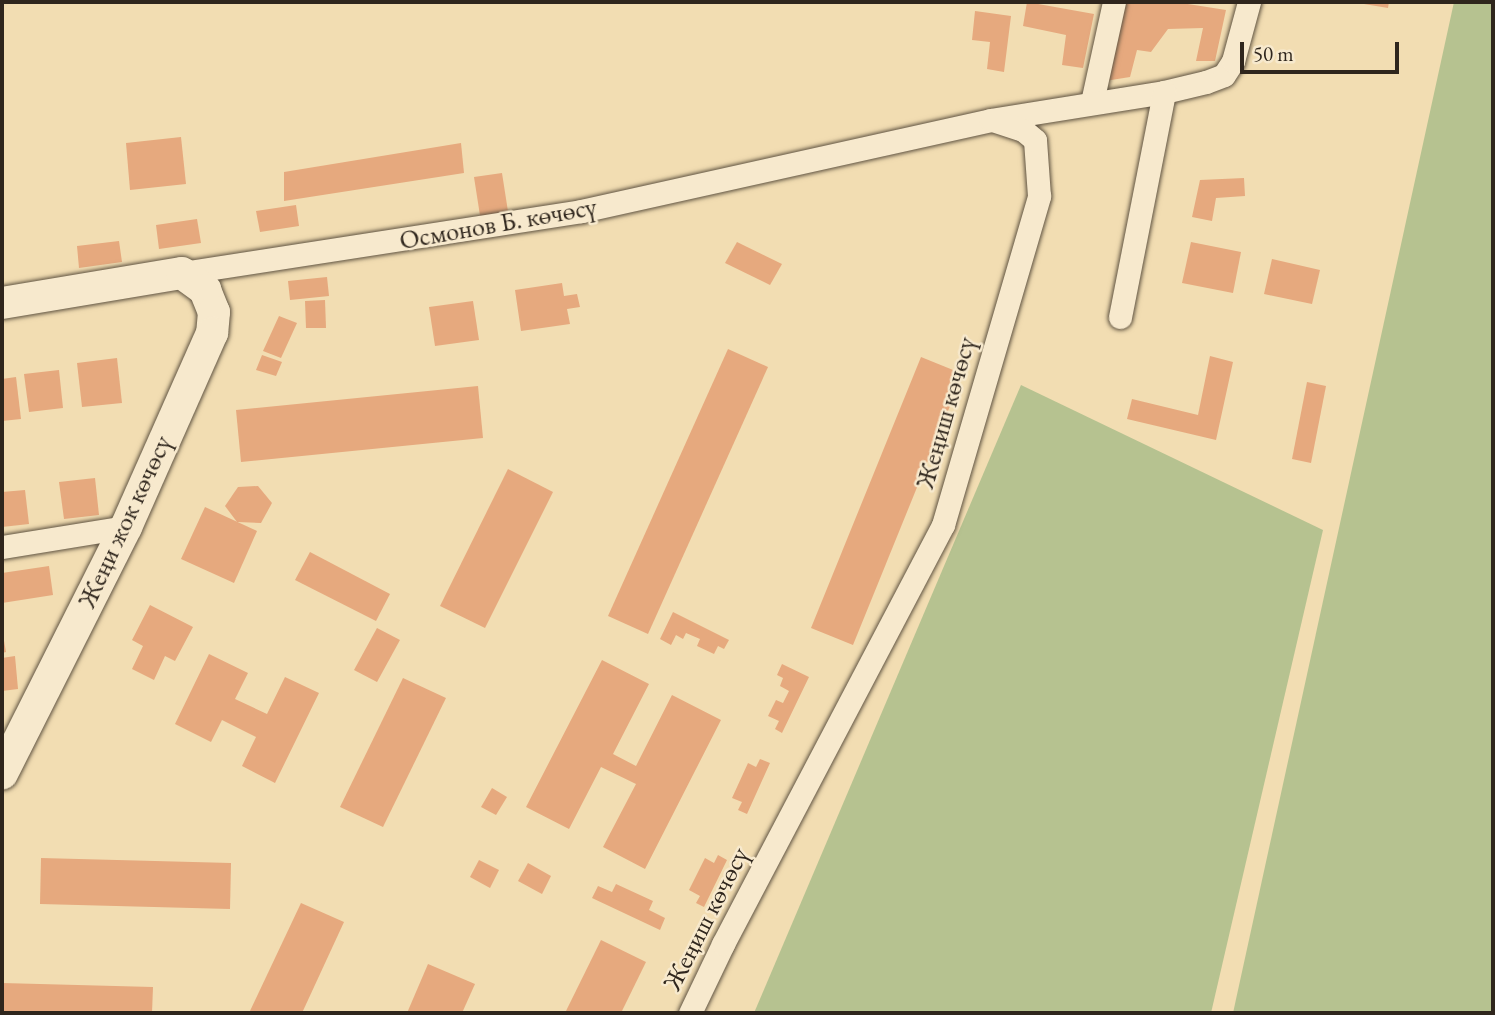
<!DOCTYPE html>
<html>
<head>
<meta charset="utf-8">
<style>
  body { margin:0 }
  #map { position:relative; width:1495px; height:1015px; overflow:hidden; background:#f2ddb2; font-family:"EB Garamond",serif }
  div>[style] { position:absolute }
  .green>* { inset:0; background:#b6c290 }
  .building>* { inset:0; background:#e6a97e }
  .roads { filter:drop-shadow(0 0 2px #605442) drop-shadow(0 0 2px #605442) }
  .minor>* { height:23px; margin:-11.5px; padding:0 11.5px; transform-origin:11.5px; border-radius:11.5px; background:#f7e9cd }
  .secondary>* { height:32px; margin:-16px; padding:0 16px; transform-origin:16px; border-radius:16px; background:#f7e9cd }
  span { translate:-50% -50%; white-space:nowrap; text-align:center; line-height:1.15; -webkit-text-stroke:5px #f7e9cd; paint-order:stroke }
  .street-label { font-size:26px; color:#2f261d }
  .frame { position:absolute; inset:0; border:4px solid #2f261d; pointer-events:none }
  .scale { position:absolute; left:1240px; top:42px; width:159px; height:32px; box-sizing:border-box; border:4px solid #2f261d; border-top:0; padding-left:9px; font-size:21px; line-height:24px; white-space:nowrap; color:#2f261d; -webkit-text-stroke:5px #f7e9cd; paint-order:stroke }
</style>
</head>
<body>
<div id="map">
  <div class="green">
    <div style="clip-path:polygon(1454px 2px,1493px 2px,1493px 1013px,1233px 1013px)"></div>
    <div style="clip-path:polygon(1021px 385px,1323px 530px,1211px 1013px,754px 1013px)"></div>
  </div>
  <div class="building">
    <div style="clip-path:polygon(1027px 2px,1094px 14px,1083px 68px,1062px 65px,1066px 35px,1023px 26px)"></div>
    <div style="clip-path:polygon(1126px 2px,1175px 2px,1226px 10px,1215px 61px,1196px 61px,1203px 28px,1168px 29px,1151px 52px,1137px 50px,1130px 77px,1105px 81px)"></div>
    <div style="clip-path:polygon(1352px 2px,1389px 2px,1388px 8px)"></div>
    <div style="clip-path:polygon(975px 11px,1011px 16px,1004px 72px,987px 69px,990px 42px,972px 40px)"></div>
    <div style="clip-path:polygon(181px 137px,186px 184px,130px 190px,126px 143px)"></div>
    <div style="clip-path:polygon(461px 143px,464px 173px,284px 201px,284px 172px)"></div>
    <div style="clip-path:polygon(502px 173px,509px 218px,481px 222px,474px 177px)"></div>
    <div style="clip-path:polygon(1244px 178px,1245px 196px,1216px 198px,1212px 221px,1192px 217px,1200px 180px)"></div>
    <div style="clip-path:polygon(296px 205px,299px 226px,260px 232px,256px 211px)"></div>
    <div style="clip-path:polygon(197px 219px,201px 243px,159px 249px,156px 225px)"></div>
    <div style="clip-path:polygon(119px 241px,122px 262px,79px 268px,77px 246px)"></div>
    <div style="clip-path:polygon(737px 242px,782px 264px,770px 285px,725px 263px)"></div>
    <div style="clip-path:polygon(1191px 242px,1241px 252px,1233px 293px,1182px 283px)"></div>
    <div style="clip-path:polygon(1272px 259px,1320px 270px,1312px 304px,1264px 294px)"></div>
    <div style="clip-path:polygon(327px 277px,329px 296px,290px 300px,288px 281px)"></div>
    <div style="clip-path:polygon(562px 283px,564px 296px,577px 294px,580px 307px,567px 309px,570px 324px,521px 331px,515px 290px)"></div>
    <div style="clip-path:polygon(325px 300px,326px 328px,306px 328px,305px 301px)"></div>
    <div style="clip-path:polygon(473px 301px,479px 340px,435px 346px,429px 307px)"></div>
    <div style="clip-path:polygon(279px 316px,297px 323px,281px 358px,263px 351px)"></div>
    <div style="clip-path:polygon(728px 349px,768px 367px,648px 634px,608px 616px)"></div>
    <div style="clip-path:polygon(262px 355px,282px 362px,276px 376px,256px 370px)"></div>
    <div style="clip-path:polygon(1210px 356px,1233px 362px,1216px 440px,1127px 419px,1132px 399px,1198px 415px)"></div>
    <div style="clip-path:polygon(921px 357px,963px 374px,853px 645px,811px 628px)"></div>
    <div style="clip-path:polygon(117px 358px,122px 403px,82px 407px,77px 363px)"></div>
    <div style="clip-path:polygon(59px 370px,63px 408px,29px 412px,24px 374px)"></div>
    <div style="clip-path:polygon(16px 377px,21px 419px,2px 421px,2px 379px)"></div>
    <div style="clip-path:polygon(1307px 382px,1326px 386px,1311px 463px,1292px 459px)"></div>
    <div style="clip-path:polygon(478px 386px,483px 438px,241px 462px,236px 410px)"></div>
    <div style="clip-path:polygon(508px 469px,553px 492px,485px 628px,440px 606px)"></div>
    <div style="clip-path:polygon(95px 478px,99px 515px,64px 519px,59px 482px)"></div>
    <div style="clip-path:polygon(258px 486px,272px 503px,261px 523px,237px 522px,225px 506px,238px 487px)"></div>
    <div style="clip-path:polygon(25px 490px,29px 524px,2px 527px,2px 492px)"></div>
    <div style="clip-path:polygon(205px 507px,257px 531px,234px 583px,181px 559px)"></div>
    <div style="clip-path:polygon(310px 552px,390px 594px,376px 621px,295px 580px)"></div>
    <div style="clip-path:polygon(49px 566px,53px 595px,2px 603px,2px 573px)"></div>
    <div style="clip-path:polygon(150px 605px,193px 627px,175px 661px,165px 656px,154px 680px,132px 669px,143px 646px,132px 640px)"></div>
    <div style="clip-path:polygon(673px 612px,729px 640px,724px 649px,718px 646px,714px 654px,697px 646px,700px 639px,686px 633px,683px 639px,676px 635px,671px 645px,660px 639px)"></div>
    <div style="clip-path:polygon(377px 628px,400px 640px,377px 682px,354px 670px)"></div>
    <div style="clip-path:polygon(3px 635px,6px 652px,2px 653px,2px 636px)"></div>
    <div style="clip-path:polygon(209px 654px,248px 673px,235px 699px,267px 714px,285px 677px,319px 693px,275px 783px,242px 766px,256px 737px,222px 720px,211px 742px,175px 724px)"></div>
    <div style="clip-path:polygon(15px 656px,18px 689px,2px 691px,2px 658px)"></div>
    <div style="clip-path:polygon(602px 660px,649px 684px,613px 754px,636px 766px,672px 695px,721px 720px,645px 869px,603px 847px,636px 784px,601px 767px,569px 829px,526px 807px)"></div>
    <div style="clip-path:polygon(782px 664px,809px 677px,782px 733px,775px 729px,779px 721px,768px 716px,776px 700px,783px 703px,789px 691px,780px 686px,783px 678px,777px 675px)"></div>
    <div style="clip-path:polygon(403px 678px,446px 698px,383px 827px,340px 807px)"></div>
    <div style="clip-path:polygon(760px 759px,770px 763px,747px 814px,738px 810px,742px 802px,732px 798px,748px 763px,756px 767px)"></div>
    <div style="clip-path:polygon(492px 788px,507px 797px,496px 815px,481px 807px)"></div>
    <div style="clip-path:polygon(718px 855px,727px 860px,704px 907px,696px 903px,700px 896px,689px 890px,705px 858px,714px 863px)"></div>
    <div style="clip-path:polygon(41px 858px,231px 863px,230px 909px,40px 904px)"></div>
    <div style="clip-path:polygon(479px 860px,499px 870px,490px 888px,470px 877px)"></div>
    <div style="clip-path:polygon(528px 863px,551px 876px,542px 894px,518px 881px)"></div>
    <div style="clip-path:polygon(616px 884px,653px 901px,649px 910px,665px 918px,660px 930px,592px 898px,598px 886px,612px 892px)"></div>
    <div style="clip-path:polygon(301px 903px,344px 922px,302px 1013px,249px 1013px)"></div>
    <div style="clip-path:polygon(601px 940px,646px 962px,621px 1013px,565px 1013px)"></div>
    <div style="clip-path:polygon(428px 964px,475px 984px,462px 1013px,407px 1013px)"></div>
    <div style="clip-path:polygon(2px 983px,153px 987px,152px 1013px,2px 1013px)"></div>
  </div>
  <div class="roads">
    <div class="minor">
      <div style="left:1092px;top:102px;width:102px;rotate:-77.6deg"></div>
      <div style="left:182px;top:273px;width:404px;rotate:-8.8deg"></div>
      <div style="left:581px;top:211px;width:419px;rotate:-12.5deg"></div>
      <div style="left:990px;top:120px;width:176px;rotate:-9.1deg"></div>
      <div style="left:1164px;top:92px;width:43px;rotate:-13.4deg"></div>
      <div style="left:1206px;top:82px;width:19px;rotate:-21deg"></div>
      <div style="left:1224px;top:75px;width:17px;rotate:-57deg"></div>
      <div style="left:1233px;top:61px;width:61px;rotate:-74.8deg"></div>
      <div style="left:1120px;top:317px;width:229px;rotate:-78.9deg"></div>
      <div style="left:2px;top:547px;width:126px;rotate:-9.2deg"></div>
      <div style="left:690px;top:1013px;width:76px;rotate:-64.4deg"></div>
      <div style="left:723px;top:944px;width:473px;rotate:-62.3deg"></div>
      <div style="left:943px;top:525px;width:343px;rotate:-73.7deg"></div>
      <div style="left:1039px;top:196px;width:56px;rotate:-94.1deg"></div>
      <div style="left:1035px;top:140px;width:16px;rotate:-140deg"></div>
      <div style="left:1023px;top:130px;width:32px;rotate:-162deg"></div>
    </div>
    <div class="secondary">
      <div style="left:2px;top:303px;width:182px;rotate:-9.5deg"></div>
      <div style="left:182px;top:273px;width:29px;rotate:36deg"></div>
      <div style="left:205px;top:290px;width:24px;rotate:68deg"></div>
      <div style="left:214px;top:312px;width:21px;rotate:95deg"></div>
      <div style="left:212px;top:333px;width:212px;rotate:113.9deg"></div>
      <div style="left:126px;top:527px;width:276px;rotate:116.7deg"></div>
    </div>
  </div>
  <div class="street-label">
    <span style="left:498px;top:224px;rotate:-10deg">Осмонов Б. көчөсү</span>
    <span style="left:946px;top:413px;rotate:-74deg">Жеңиш көчөсү</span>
    <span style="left:125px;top:522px;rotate:-65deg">Жеңи жок көчөсү</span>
    <span style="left:706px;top:919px;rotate:-63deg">Жеңиш көчөсү</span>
  </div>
  <div class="frame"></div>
  <div class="scale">50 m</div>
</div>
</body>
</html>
